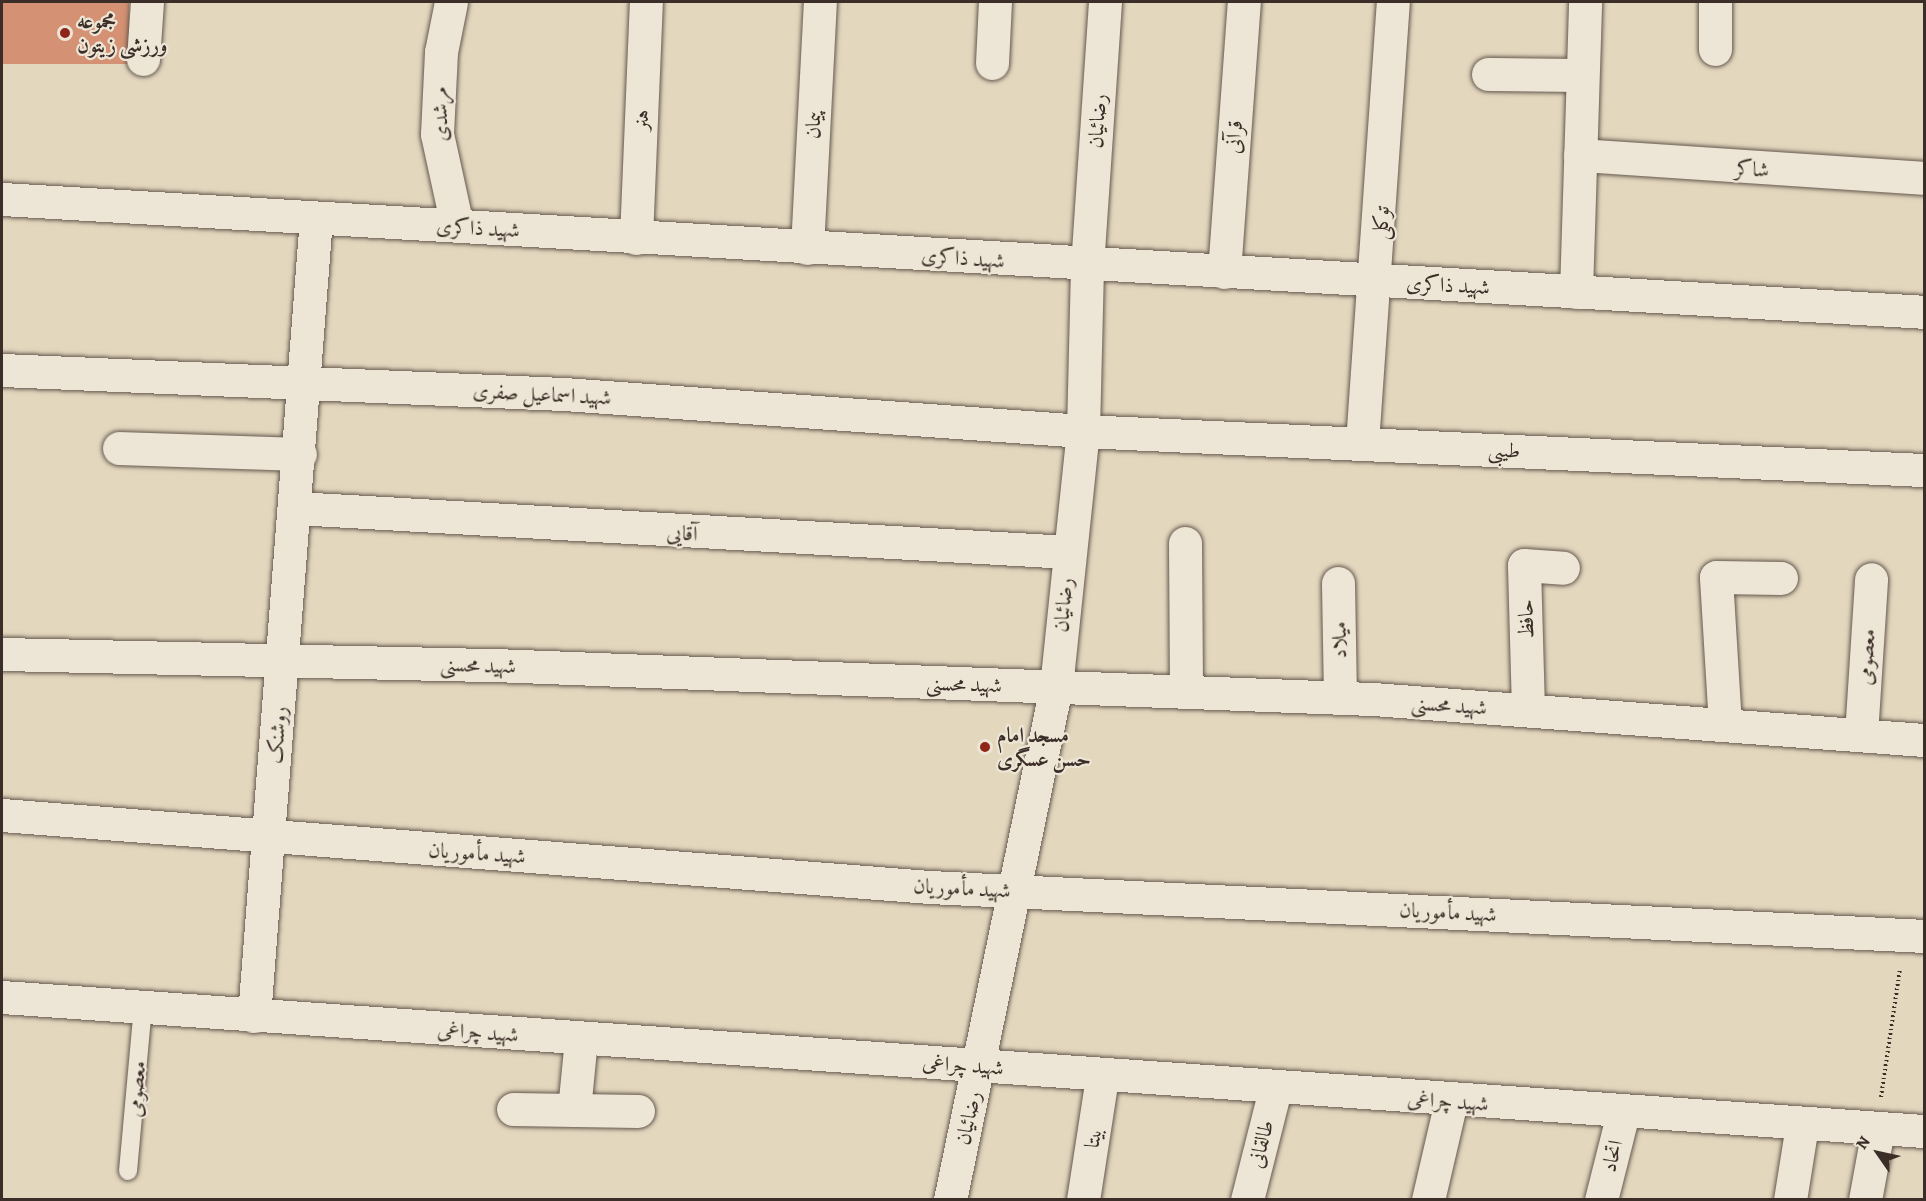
<!DOCTYPE html>
<html>
<head>
<meta charset="utf-8">
<style>
  body { margin:0 }
  #map { position:relative; width:1926px; height:1201px; overflow:hidden; background:#e3d7be; font-family:Alegreya,Amiri,serif }
  div>[style] { position:absolute }
  .building>* { inset:0; background:#d49173; transform-origin:0 0 }
  .path>* { height:4px; margin-top:-2px; transform-origin:0; background:repeating-linear-gradient(90deg,#3b2e28 0 1.5px,transparent 0 4.5px) }
  .roads { filter:drop-shadow(0 0 2px #65584e) drop-shadow(0 0 2px #65584e) }
  .lane>* { height:18px; margin:-9px; padding:0 9px; transform-origin:9px; border-radius:9px; background:#ede5d5 }
  .street>* { height:33px; margin:-16.5px; padding:0 16.5px; transform-origin:16.5px; border-radius:16.5px; background:#ede5d5 }
  .secondary>* { height:33px; margin:-16.5px; padding:0 16.5px; transform-origin:16.5px; border-radius:16.5px; background:#ede5d5 }
  .dots>* { width:16px; height:16px; translate:-50% -50%; box-sizing:border-box; border:3px solid #ede5d5; border-radius:50% }
  span { translate:-50% -50%; white-space:nowrap; text-align:center; line-height:1.15; -webkit-text-stroke:4.5px #ede5d5; paint-order:stroke }
  .poi-label { font-size:21px; color:#3b2e28; font-weight:700 }
  .left { translate:0 -50%; text-align:left }
  .street-label { font-size:21px; color:#3b2e28 }
  .frame { position:absolute; inset:0; border:3px solid #3b2e28; pointer-events:none }
  .north { position:absolute; left:1848px; top:1123px; width:60px; height:60px; -webkit-text-stroke:4px #ede5d5; paint-order:stroke; rotate:304deg; font-size:16px; font-weight:700; line-height:24px; text-align:center; color:#3b2e28 }
  .north::after { content:''; display:block; margin:auto; width:21px; height:27px; background:#3b2e28; clip-path:polygon(50% 0,100% 100%,50% 72%,0 100%) }
</style>
</head>
<body>
<div id="map">
  <div class="building">
    <i style="left:2px;top:2px;width:127px;height:62px"></i>
  </div>
  <div class="path">
    <i style="left:1881px;top:1097px;width:130px;rotate:-81.6deg"></i>
  </div>
  <div class="roads">
    <div class="lane">
      <i style="left:128px;top:1171px;width:165px;rotate:-84.8deg"></i>
    </div>
    <div class="street">
      <i style="left:451px;top:2px;width:51px;rotate:101.3deg"></i>
      <i style="left:441px;top:52px;width:82px;rotate:92.8deg"></i>
      <i style="left:437px;top:134px;width:94px;rotate:77.7deg"></i>
      <i style="left:1715px;top:49px;width:47px;rotate:-90deg"></i>
      <i style="left:143px;top:59px;width:57px;rotate:-86deg"></i>
      <i style="left:992px;top:63px;width:61px;rotate:-87.2deg"></i>
      <i style="left:1488px;top:74px;width:94px;rotate:0.6deg"></i>
      <i style="left:1580px;top:155px;width:345px;rotate:3.8deg"></i>
      <i style="left:636px;top:238px;width:236px;rotate:-87.6deg"></i>
      <i style="left:807px;top:248px;width:246px;rotate:-87deg"></i>
      <i style="left:1224px;top:272px;width:271px;rotate:-85.8deg"></i>
      <i style="left:1576px;top:292px;width:290px;rotate:-88.2deg"></i>
      <i style="left:2px;top:370px;width:563px;rotate:2.45deg"></i>
      <i style="left:564px;top:394px;width:520px;rotate:4.08deg"></i>
      <i style="left:1083px;top:431px;width:842px;rotate:2.66deg"></i>
      <i style="left:1362px;top:443px;width:442px;rotate:-86deg"></i>
      <i style="left:119px;top:448px;width:181px;rotate:1.9deg"></i>
      <i style="left:296px;top:508px;width:773px;rotate:3.26deg"></i>
      <i style="left:1185px;top:543px;width:149px;rotate:89.6deg"></i>
      <i style="left:1338px;top:583px;width:115px;rotate:89deg"></i>
      <i style="left:2px;top:654px;width:492px;rotate:1.3deg"></i>
      <i style="left:494px;top:665px;width:880px;rotate:2.22deg"></i>
      <i style="left:1373px;top:699px;width:553px;rotate:4.26deg"></i>
      <i style="left:1528px;top:710px;width:145px;rotate:-91.6deg"></i>
      <i style="left:1524px;top:565px;width:39px;rotate:4deg"></i>
      <i style="left:1725px;top:725px;width:148px;rotate:-93.5deg"></i>
      <i style="left:1716px;top:577px;width:65px;rotate:0.9deg"></i>
      <i style="left:1861px;top:735px;width:156px;rotate:-86.3deg"></i>
      <i style="left:2px;top:815px;width:931px;rotate:4.44deg"></i>
      <i style="left:930px;top:887px;width:995px;rotate:2.82deg"></i>
      <i style="left:254px;top:1016px;width:800px;rotate:-85.56deg"></i>
      <i style="left:513px;top:1109px;width:125px;rotate:0.9deg"></i>
      <i style="left:574px;top:1110px;width:71px;rotate:-84.4deg"></i>
      <i style="left:1083px;top:1200px;width:124px;rotate:-81.2deg"></i>
      <i style="left:1247px;top:1200px;width:114px;rotate:-75.8deg"></i>
      <i style="left:1428px;top:1200px;width:102px;rotate:-76.9deg"></i>
      <i style="left:1601px;top:1200px;width:90px;rotate:-75.8deg"></i>
      <i style="left:1790px;top:1200px;width:76px;rotate:-80.9deg"></i>
      <i style="left:1865px;top:1200px;width:72px;rotate:-79.6deg"></i>
    </div>
    <div class="secondary">
      <i style="left:2px;top:199px;width:1925px;rotate:3.36deg"></i>
      <i style="left:2px;top:997px;width:1927px;rotate:3.99deg"></i>
      <i style="left:950px;top:1200px;width:524px;rotate:-78.33deg"></i>
      <i style="left:1056px;top:687px;width:257px;rotate:-84deg"></i>
      <i style="left:1083px;top:431px;width:165px;rotate:-88.6deg"></i>
      <i style="left:1087px;top:266px;width:265px;rotate:-86.1deg"></i>
    </div>
  </div>
  <div class="dots">
    <i style="left:65px;top:33px;background:#8f2418"></i>
    <i style="left:985px;top:747px;background:#8f2418"></i>
  </div>
  <div class="poi-label">
    <span class="left" style="left:77px;top:33px">مجموعه<br>ورزشی زیتون</span>
    <span class="left" style="left:997px;top:747px">مسجد امام<br>حسن عسگری</span>
  </div>
  <div class="street-label">
    <span style="left:440px;top:114px;rotate:-91deg">مرشدی</span>
    <span style="left:641px;top:120px;rotate:-88deg">هنر</span>
    <span style="left:1097px;top:121px;rotate:-86deg">رضائیان</span>
    <span style="left:813px;top:125px;rotate:-87deg">پیمان</span>
    <span style="left:1234px;top:137px;rotate:-86deg">قرآنی</span>
    <span style="left:1752px;top:169px;rotate:3deg">شاکر</span>
    <span style="left:1381px;top:223px;rotate:-87deg">توکلی</span>
    <span style="left:478px;top:228px;rotate:3deg">شهید ذاکری</span>
    <span style="left:963px;top:258px;rotate:4deg">شهید ذاکری</span>
    <span style="left:1448px;top:285px;rotate:3deg">شهید ذاکری</span>
    <span style="left:542px;top:394px;rotate:3deg">شهید اسماعیل صفری</span>
    <span style="left:1504px;top:450px;rotate:3deg">طیبی</span>
    <span style="left:682px;top:533px;rotate:3deg">آقایی</span>
    <span style="left:1063px;top:605px;rotate:-85deg">رضائیان</span>
    <span style="left:1526px;top:619px;rotate:-92deg">حافظ</span>
    <span style="left:1339px;top:640px;rotate:-91deg">میلاد</span>
    <span style="left:1866px;top:657px;rotate:-86deg">معصومی</span>
    <span style="left:478px;top:665px;rotate:2deg">شهید محسنی</span>
    <span style="left:964px;top:684px;rotate:2deg">شهید محسنی</span>
    <span style="left:1449px;top:705px;rotate:4deg">شهید محسنی</span>
    <span style="left:277px;top:735px;rotate:-85deg">روشنک</span>
    <span style="left:477px;top:853px;rotate:4deg">شهید مأموریان</span>
    <span style="left:962px;top:888px;rotate:3deg">شهید مأموریان</span>
    <span style="left:1448px;top:912px;rotate:3deg">شهید مأموریان</span>
    <span style="left:478px;top:1032px;rotate:4deg">شهید چراغی</span>
    <span style="left:963px;top:1065px;rotate:4deg">شهید چراغی</span>
    <span style="left:136px;top:1089px;rotate:-85deg">معصومی</span>
    <span style="left:1448px;top:1101px;rotate:4deg">شهید چراغی</span>
    <span style="left:968px;top:1118px;rotate:-78deg">رضائیان</span>
    <span style="left:1093px;top:1138px;rotate:-81deg">بیتا</span>
    <span style="left:1261px;top:1144px;rotate:-76deg">طالقانی</span>
    <span style="left:1612px;top:1156px;rotate:-76deg">اتحاد</span>
  </div>
  <div class="frame"></div>
  <div class="north">N</div>
</div>
</body>
</html>
